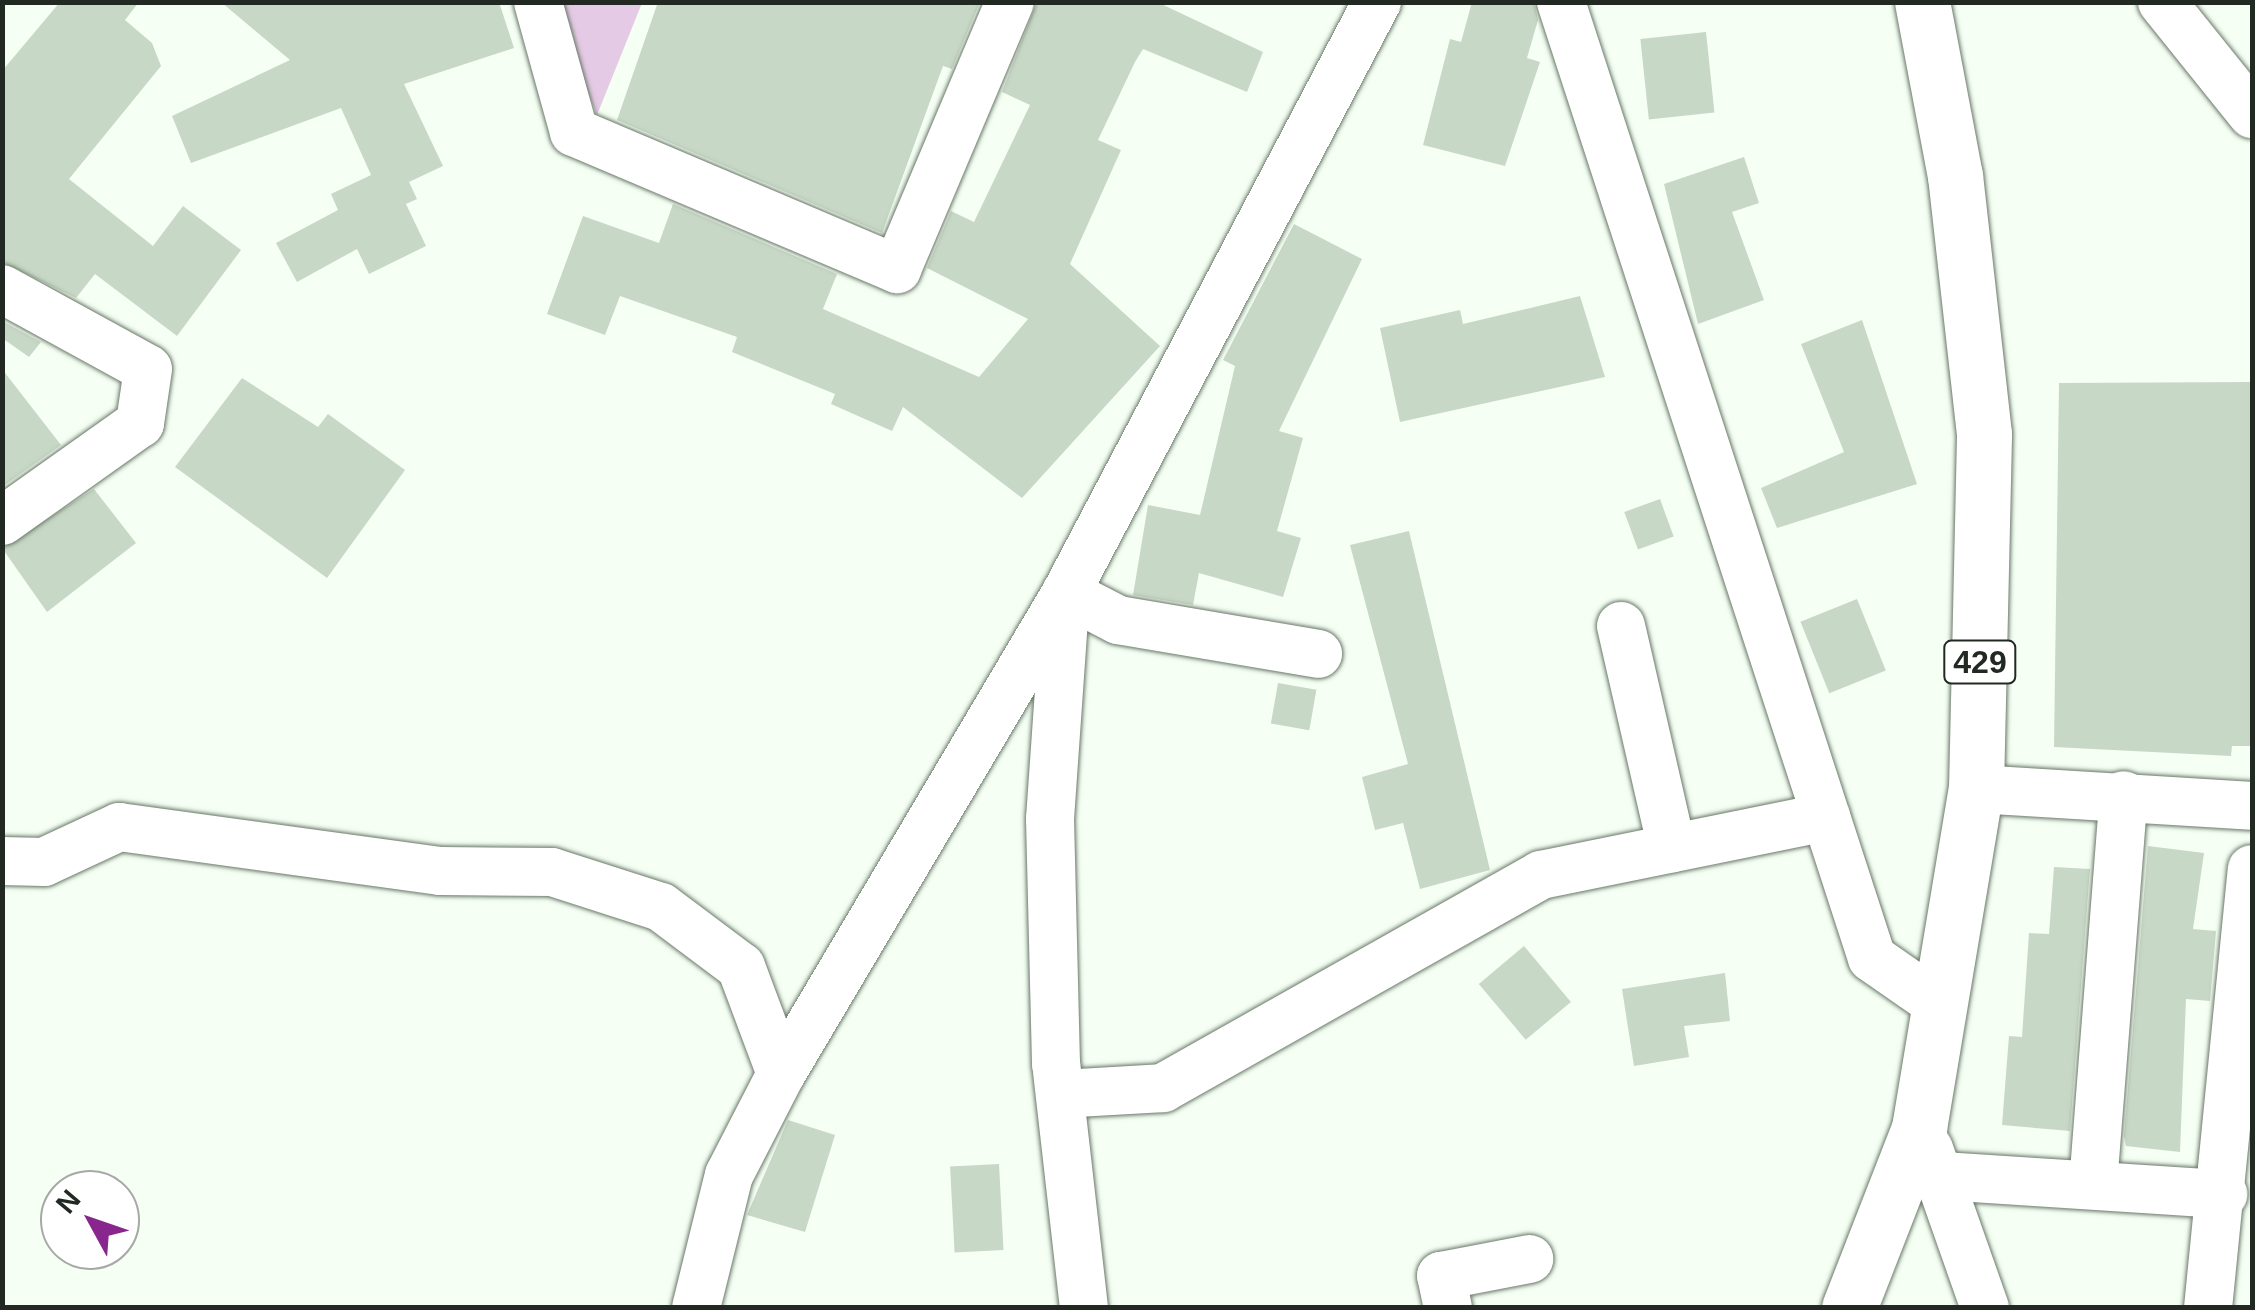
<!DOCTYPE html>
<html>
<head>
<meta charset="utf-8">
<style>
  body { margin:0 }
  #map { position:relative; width:2255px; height:1310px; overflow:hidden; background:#f5fff4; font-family:Helvetica,sans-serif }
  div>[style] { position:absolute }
  .green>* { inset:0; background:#e5cae5 }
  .building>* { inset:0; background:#c8d8c6; transform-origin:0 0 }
  .roads { filter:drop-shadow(0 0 2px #697868) drop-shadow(0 0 2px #697868) }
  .minor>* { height:48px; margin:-24px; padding:0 24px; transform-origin:24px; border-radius:24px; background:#fff }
  .trunk>* { height:55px; margin:-27.5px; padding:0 27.5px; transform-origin:27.5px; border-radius:27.5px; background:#fff }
  span { translate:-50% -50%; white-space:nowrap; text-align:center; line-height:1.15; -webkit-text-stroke:10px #fff; paint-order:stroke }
  .shield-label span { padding:2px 8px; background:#fff; border:2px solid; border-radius:8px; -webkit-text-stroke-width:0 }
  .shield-label { font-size:32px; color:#222922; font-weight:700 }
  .frame { position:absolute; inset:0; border:5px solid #222922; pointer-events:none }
  .north { position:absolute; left:40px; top:1170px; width:100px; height:100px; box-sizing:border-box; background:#fff; border:2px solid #a7a9a7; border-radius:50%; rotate:310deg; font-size:28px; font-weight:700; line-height:40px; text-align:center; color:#222922 }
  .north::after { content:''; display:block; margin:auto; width:35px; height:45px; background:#88268e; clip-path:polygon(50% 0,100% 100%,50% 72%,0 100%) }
</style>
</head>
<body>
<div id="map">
  <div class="green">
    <i style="clip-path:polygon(554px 3px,642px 3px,597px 115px,557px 16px)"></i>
  </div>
  <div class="building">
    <i style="clip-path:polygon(60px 2px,139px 2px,125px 20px,152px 43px,161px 66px,69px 179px,153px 246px,183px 206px,241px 250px,177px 336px,95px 274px,76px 298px,2px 262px,2px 71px)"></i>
    <i style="clip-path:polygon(221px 2px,499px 2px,514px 48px,404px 84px,443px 166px,409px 182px,417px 199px,406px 204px,426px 246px,369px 274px,357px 249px,297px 282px,276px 243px,338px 210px,331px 194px,371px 175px,341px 108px,191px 163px,172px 116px,290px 60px)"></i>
    <i style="clip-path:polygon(658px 2px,980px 2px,952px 69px,943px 66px,882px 233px,617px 120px)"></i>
    <i style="clip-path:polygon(1037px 2px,1157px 2px,1263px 52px,1247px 92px,1143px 49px,1135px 62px,1098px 140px,1121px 150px,1070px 264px,1160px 346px,1022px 498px,903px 407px,892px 431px,831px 404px,835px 394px,732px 352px,737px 337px,620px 296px,605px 335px,547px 314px,583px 216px,659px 243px,673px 204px,837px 274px,823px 309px,979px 377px,1028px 319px,927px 268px,951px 211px,974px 222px,1030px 105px,1002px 92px)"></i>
    <i style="clip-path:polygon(1472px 2px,1534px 2px,1538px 20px,1527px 58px,1540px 62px,1505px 166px,1423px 145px,1450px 39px,1461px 42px)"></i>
    <i style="left:1706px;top:32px;width:81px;height:66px;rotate:84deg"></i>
    <i style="clip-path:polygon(1744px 157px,1759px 203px,1732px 212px,1764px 300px,1698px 324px,1664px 184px)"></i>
    <i style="clip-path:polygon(1294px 224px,1362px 259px,1279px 431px,1303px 438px,1277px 531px,1301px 538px,1283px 597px,1199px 573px,1193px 605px,1133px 595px,1148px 505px,1200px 515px,1235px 366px,1223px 360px)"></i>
    <i style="clip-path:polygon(1580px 296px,1605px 377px,1400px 422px,1380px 328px,1460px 310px,1463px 324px)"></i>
    <i style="clip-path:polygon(1862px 320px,1917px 484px,1777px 528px,1761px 488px,1844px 452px,1801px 344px)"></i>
    <i style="clip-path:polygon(2px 321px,41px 342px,29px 357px,2px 338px)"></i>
    <i style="clip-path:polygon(2px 369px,61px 445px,2px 487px)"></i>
    <i style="clip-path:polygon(242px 378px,318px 427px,328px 414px,405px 470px,327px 578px,175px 467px)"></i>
    <i style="clip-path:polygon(2252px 382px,2252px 746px,2232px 746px,2231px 756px,2054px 747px,2059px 383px)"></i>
    <i style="clip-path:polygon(94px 489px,136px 543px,47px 612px,2px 548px)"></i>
    <i style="left:1660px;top:499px;width:40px;height:38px;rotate:70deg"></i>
    <i style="clip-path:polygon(1409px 531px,1490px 870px,1420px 889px,1403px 823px,1375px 830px,1362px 777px,1408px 764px,1350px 545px)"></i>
    <i style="left:1857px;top:599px;width:77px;height:61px;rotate:68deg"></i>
    <i style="left:1278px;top:683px;width:39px;height:41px;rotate:10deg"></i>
    <i style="clip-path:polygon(2148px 846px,2204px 853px,2193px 929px,2216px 931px,2210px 1001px,2186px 999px,2180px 1152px,2126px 1146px,2124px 1136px)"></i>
    <i style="clip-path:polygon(2054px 867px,2090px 869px,2070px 1131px,2002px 1125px,2009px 1036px,2022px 1037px,2029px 933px,2049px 934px)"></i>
    <i style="left:1524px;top:946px;width:73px;height:59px;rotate:50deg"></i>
    <i style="clip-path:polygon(1725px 973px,1730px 1021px,1684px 1026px,1689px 1057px,1634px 1066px,1622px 989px)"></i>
    <i style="clip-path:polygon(788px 1120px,835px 1135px,805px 1232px,747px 1215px)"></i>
    <i style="left:999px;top:1164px;width:86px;height:49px;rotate:87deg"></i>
  </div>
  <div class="roads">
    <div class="minor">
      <i style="left:538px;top:2px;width:135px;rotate:74.5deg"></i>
      <i style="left:574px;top:132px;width:351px;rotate:23deg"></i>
      <i style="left:897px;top:269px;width:290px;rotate:-67.1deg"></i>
      <i style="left:1561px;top:2px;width:1005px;rotate:71.98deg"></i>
      <i style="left:1872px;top:958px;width:84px;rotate:34.8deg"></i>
      <i style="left:2162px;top:2px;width:144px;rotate:51.2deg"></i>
      <i style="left:2px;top:289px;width:166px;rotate:28.7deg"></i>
      <i style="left:148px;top:369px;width:55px;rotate:98.4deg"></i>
      <i style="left:140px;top:423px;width:169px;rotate:144.6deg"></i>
      <i style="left:1621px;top:626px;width:228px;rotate:77.1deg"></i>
      <i style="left:1976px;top:789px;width:277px;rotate:3.5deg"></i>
      <i style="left:2px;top:861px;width:42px;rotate:1.4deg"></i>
      <i style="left:44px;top:862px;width:83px;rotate:-25deg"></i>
      <i style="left:119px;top:827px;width:324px;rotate:7.8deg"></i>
      <i style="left:440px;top:871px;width:112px;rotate:0.5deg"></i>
      <i style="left:552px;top:872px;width:114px;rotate:17.8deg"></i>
      <i style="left:661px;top:907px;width:100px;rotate:36.9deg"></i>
      <i style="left:741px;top:967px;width:114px;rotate:69.5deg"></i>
      <i style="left:1060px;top:1094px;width:103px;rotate:-3.3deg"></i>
      <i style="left:1163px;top:1088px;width:434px;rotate:-29.4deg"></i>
      <i style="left:1541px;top:875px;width:291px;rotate:-11.5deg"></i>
      <i style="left:1929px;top:1149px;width:169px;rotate:70.6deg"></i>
      <i style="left:1943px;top:1176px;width:281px;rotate:3.7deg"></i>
      <i style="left:2093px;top:1185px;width:391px;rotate:-85.5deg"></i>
      <i style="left:696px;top:1308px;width:137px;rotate:-76.1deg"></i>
      <i style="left:729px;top:1175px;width:114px;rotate:-62.8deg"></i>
      <i style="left:781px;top:1074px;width:559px;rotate:-59.35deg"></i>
      <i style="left:1066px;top:593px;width:668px;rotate:-62.25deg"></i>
      <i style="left:1084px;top:1308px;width:246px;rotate:-96.5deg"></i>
      <i style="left:1056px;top:1064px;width:245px;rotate:-91.4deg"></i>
      <i style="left:1050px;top:819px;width:227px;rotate:-86deg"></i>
      <i style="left:1066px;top:593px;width:59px;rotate:27.4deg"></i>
      <i style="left:1118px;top:620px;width:203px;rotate:9.6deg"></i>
      <i style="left:1448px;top:1308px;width:33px;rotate:-102deg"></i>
      <i style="left:1441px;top:1276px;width:90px;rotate:-10.9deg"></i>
      <i style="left:2208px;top:1308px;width:441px;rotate:-84.3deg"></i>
    </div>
    <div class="trunk">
      <i style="left:1849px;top:1308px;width:193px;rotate:-68.7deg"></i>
      <i style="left:1919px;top:1128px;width:344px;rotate:-80.5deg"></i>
      <i style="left:1976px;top:789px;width:355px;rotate:-88.7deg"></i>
      <i style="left:1984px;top:434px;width:260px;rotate:-96.4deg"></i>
      <i style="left:1955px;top:176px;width:177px;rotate:-100.7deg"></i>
    </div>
  </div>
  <div class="shield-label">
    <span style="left:1980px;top:662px">429</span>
  </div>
  <div class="frame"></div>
  <div class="north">N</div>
</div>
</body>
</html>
